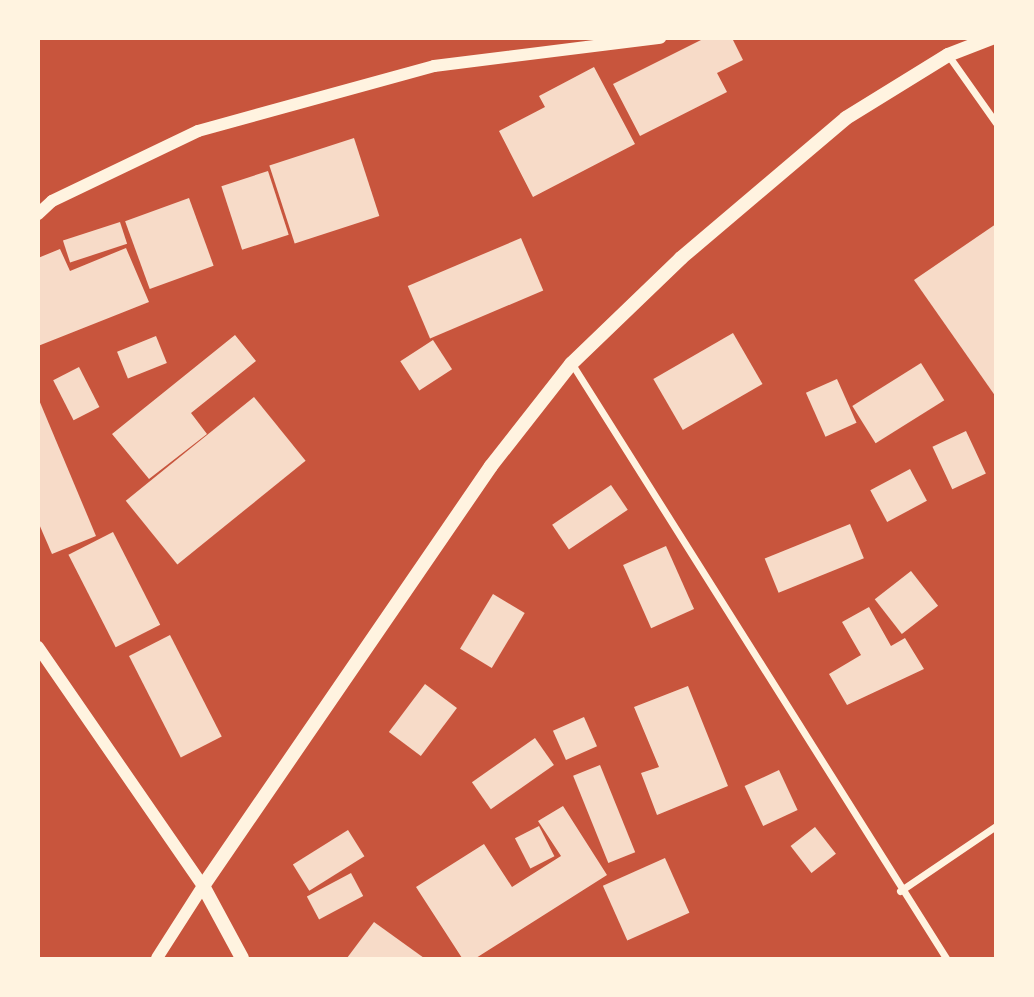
<!DOCTYPE html>
<html>
<head>
<meta charset="utf-8">
<style>
  body { margin:0 }
  #map { position:relative; width:1034px; height:997px; overflow:hidden; background:#c8553d; font-family:Helvetica,sans-serif }
  div>[style] { position:absolute }
  .building>* { inset:0; background:#f7dbc8; transform-origin:0 0 }
  .minor>* { height:7px; margin:-3.5px; padding:0 3.5px; transform-origin:3.5px; border-radius:3.5px; background:#fff3e0 }
  .tertiary>* { height:12px; margin:-6px; padding:0 6px; transform-origin:6px; border-radius:6px; background:#fff3e0 }
  .secondary>* { height:14px; margin:-7px; padding:0 7px; transform-origin:7px; border-radius:7px; background:#fff3e0 }
  span { translate:-50% -50%; white-space:nowrap; text-align:center; line-height:1.15; -webkit-text-stroke:5px #fff3e0; paint-order:stroke }
  .frame { position:absolute; inset:0; border:40px solid #fff3e0; pointer-events:none }
</style>
</head>
<body>
<div id="map">
  <div class="building">
    <i style="clip-path:polygon(705px 38px,732px 38px,743px 60px,717px 73px,727px 92px,640px 136px,613px 84px)"></i>
    <i style="clip-path:polygon(594px 67px,635px 144px,533px 197px,499px 131px,545px 107px,539px 96px)"></i>
    <i style="left:354px;top:138px;width:82px;height:89px;rotate:72deg"></i>
    <i style="left:268px;top:171px;width:67px;height:49px;rotate:72deg"></i>
    <i style="left:189px;top:198px;width:72px;height:68px;rotate:70deg"></i>
    <i style="left:120px;top:222px;width:23px;height:60px;rotate:72deg"></i>
    <i style="clip-path:polygon(996px 224px,996px 397px,914px 280px)"></i>
    <i style="left:521px;top:238px;width:57px;height:123px;rotate:67deg"></i>
    <i style="clip-path:polygon(126px 248px,149px 302px,38px 346px,38px 258px,60px 249px,70px 271px)"></i>
    <i style="left:733px;top:333px;width:59px;height:92px;rotate:60deg"></i>
    <i style="clip-path:polygon(235px 335px,256px 361px,191px 413px,207px 434px,149px 479px,112px 434px)"></i>
    <i style="left:156px;top:336px;width:29px;height:42px;rotate:68deg"></i>
    <i style="left:433px;top:340px;width:35px;height:39px;rotate:57deg"></i>
    <i style="left:921px;top:363px;width:44px;height:81px;rotate:58deg"></i>
    <i style="left:79px;top:367px;width:45px;height:29px;rotate:63deg"></i>
    <i style="left:837px;top:379px;width:48px;height:34px;rotate:66deg"></i>
    <i style="left:254px;top:397px;width:82px;height:165px;rotate:51deg"></i>
    <i style="clip-path:polygon(39px 400px,96px 536px,52px 554px,39px 524px)"></i>
    <i style="left:966px;top:431px;width:47px;height:37px;rotate:65deg"></i>
    <i style="left:910px;top:469px;width:36px;height:45px;rotate:62deg"></i>
    <i style="left:611px;top:485px;width:30px;height:71px;rotate:56deg"></i>
    <i style="left:850px;top:524px;width:37px;height:92px;rotate:68deg"></i>
    <i style="left:113px;top:532px;width:104px;height:50px;rotate:63deg"></i>
    <i style="left:666px;top:546px;width:69px;height:47px;rotate:66deg"></i>
    <i style="left:911px;top:571px;width:44px;height:46px;rotate:52deg"></i>
    <i style="left:493px;top:594px;width:37px;height:64px;rotate:31deg"></i>
    <i style="clip-path:polygon(869px 607px,891px 646px,905px 638px,924px 669px,847px 705px,829px 674px,861px 655px,842px 622px)"></i>
    <i style="left:170px;top:635px;width:114px;height:46px;rotate:63deg"></i>
    <i style="left:425px;top:684px;width:40px;height:60px;rotate:37deg"></i>
    <i style="clip-path:polygon(688px 686px,728px 786px,657px 815px,641px 773px,659px 767px,634px 707px)"></i>
    <i style="left:584px;top:717px;width:32px;height:34px;rotate:66deg"></i>
    <i style="left:535px;top:738px;width:33px;height:77px;rotate:55deg"></i>
    <i style="left:600px;top:765px;width:94px;height:29px;rotate:68deg"></i>
    <i style="left:779px;top:770px;width:44px;height:38px;rotate:65deg"></i>
    <i style="clip-path:polygon(563px 806px,607px 875px,476px 958px,462px 958px,416px 887px,484px 844px,512px 887px,561px 856px,538px 821px)"></i>
    <i style="left:539px;top:826px;width:34px;height:27px;rotate:63deg"></i>
    <i style="left:815px;top:827px;width:34px;height:31px;rotate:52deg"></i>
    <i style="left:348px;top:830px;width:31px;height:65px;rotate:58deg"></i>
    <i style="left:665px;top:858px;width:60px;height:68px;rotate:66deg"></i>
    <i style="left:351px;top:873px;width:26px;height:50px;rotate:62deg"></i>
    <i style="clip-path:polygon(374px 922px,424px 958px,347px 958px)"></i>
  </div>
  <div class="minor">
    <i style="left:948px;top:55px;width:83px;rotate:54.8deg"></i>
    <i style="left:572px;top:364px;width:702px;rotate:57.8deg"></i>
    <i style="left:900px;top:891px;width:116px;rotate:-34.1deg"></i>
  </div>
  <div class="tertiary">
    <i style="left:38px;top:214px;width:19px;rotate:-43deg"></i>
    <i style="left:52px;top:201px;width:162px;rotate:-25.6deg"></i>
    <i style="left:198px;top:131px;width:245px;rotate:-15.4deg"></i>
    <i style="left:434px;top:66px;width:228px;rotate:-7.1deg"></i>
    <i style="left:38px;top:647px;width:290px;rotate:55.4deg"></i>
    <i style="left:203px;top:886px;width:85px;rotate:122.6deg"></i>
  </div>
  <div class="secondary">
    <i style="left:242px;top:958px;width:82px;rotate:-118.4deg"></i>
    <i style="left:203px;top:886px;width:509px;rotate:-55.56deg"></i>
    <i style="left:491px;top:466px;width:130px;rotate:-51.9deg"></i>
    <i style="left:571px;top:364px;width:153px;rotate:-43.9deg"></i>
    <i style="left:681px;top:258px;width:216px;rotate:-40.3deg"></i>
    <i style="left:846px;top:118px;width:120px;rotate:-31.7deg"></i>
    <i style="left:948px;top:55px;width:47px;rotate:-21.1deg"></i>
  </div>
  <div class="frame"></div>
</div>
</body>
</html>
